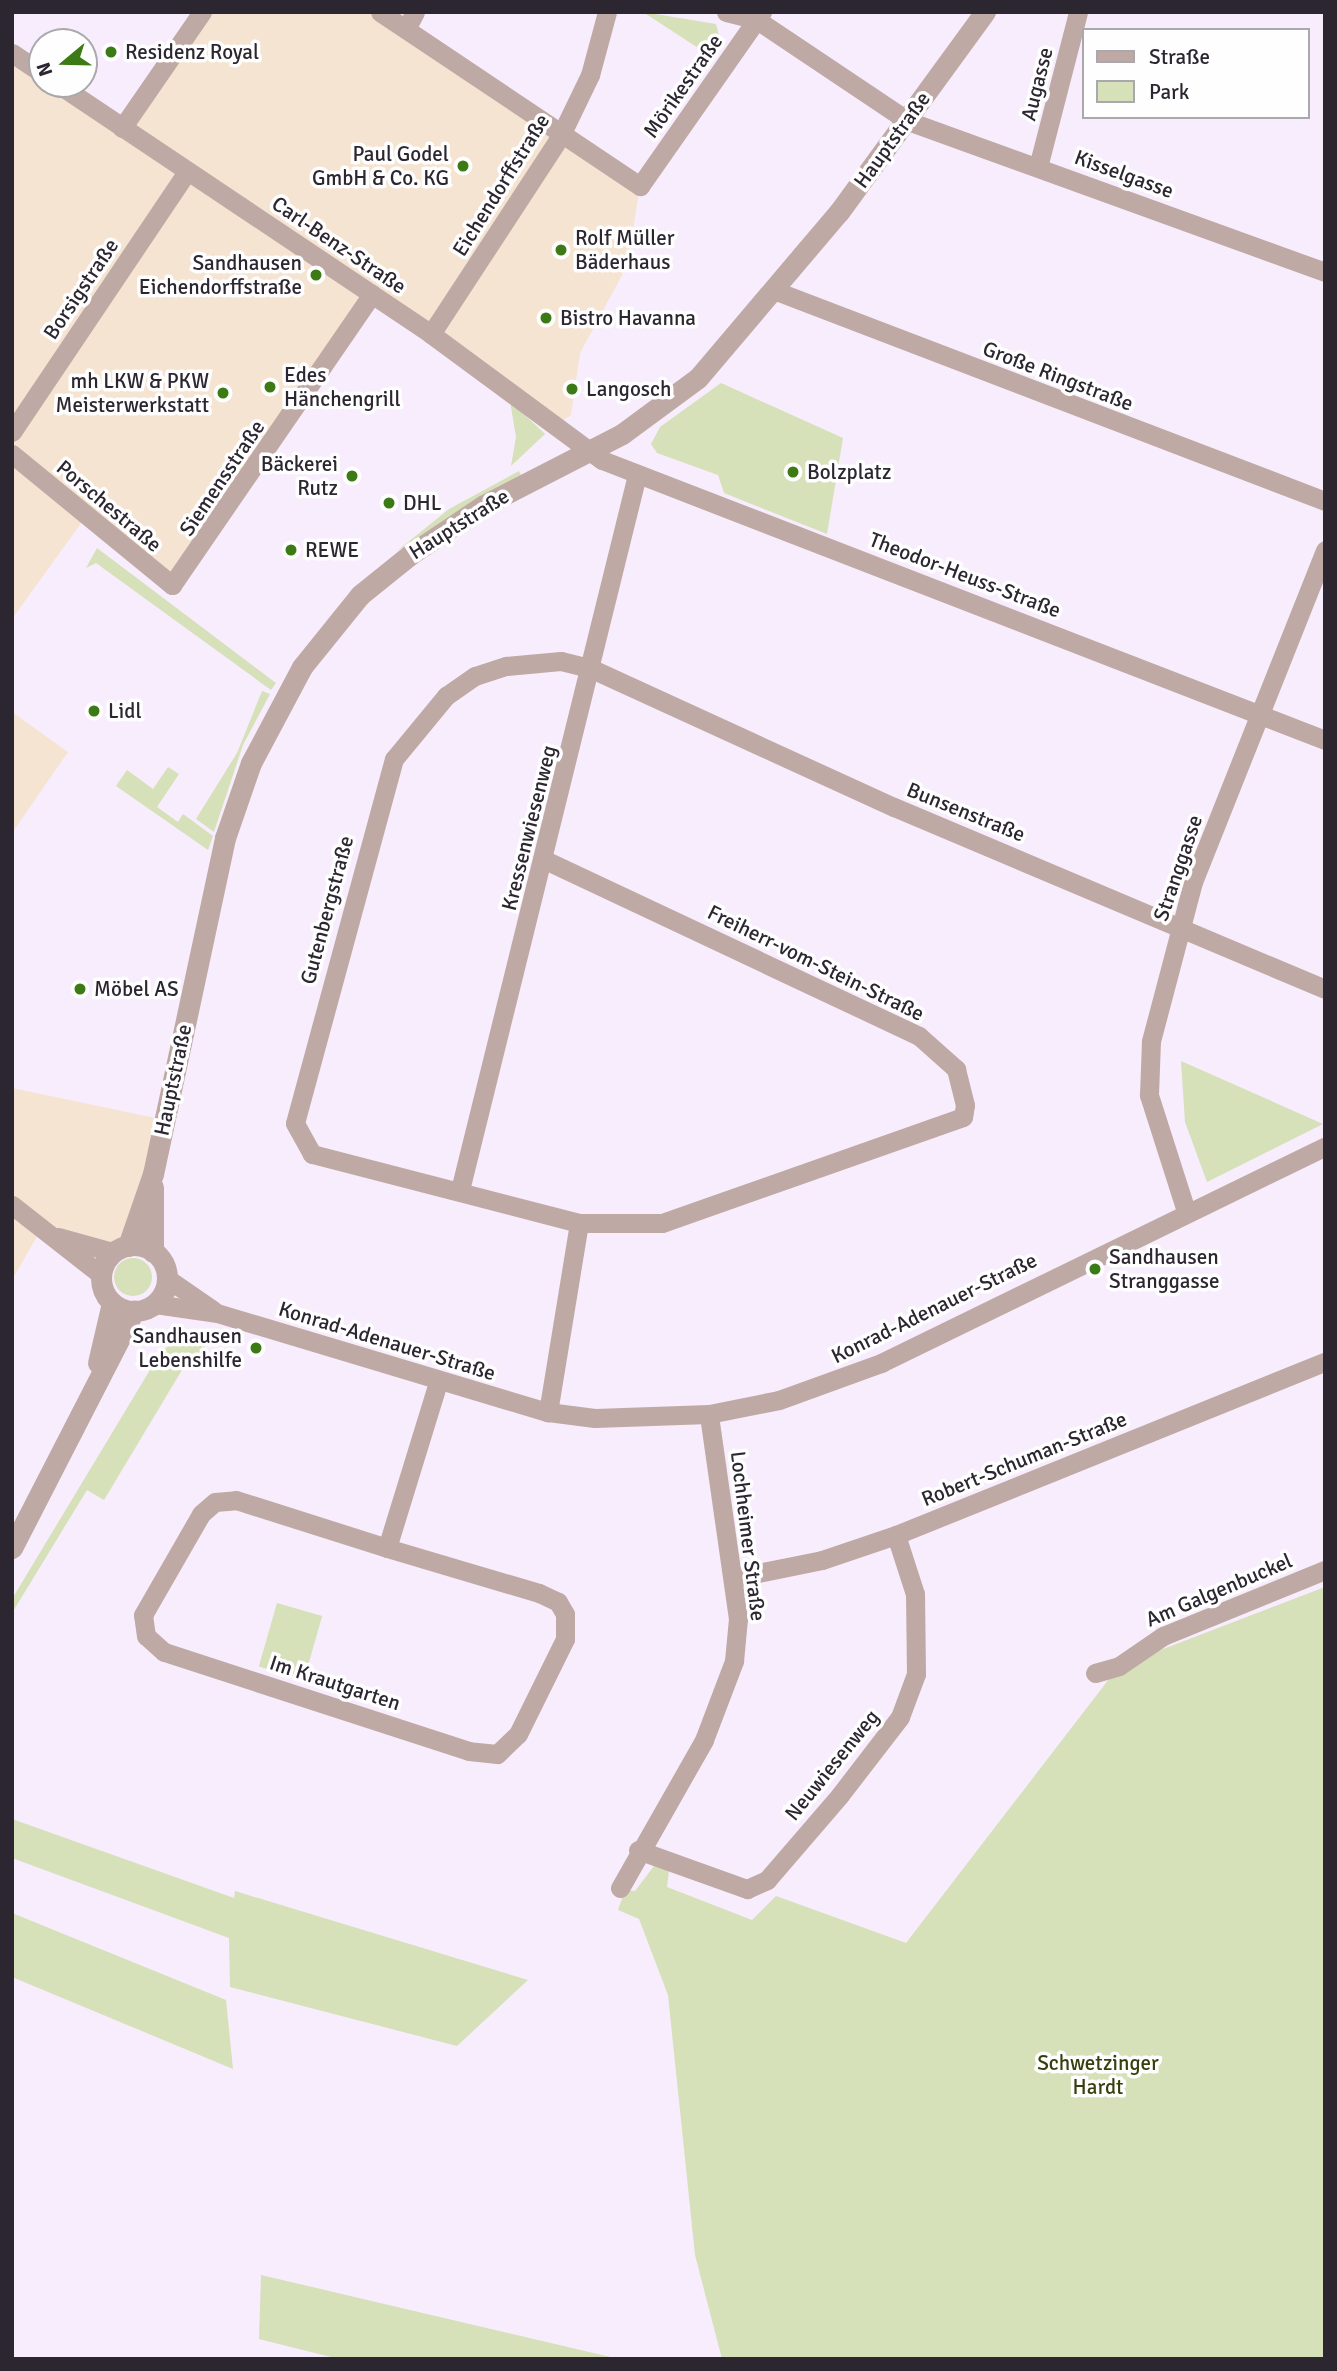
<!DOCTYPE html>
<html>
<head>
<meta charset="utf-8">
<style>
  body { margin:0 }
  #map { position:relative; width:1337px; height:2371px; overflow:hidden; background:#f7edfd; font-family:Signika,sans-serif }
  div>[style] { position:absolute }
  .industrial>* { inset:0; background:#f5e4d2 }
  .green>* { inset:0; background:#d6e0b9; transform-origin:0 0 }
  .round { border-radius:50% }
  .minor>* { height:19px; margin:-9.5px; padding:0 9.5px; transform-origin:9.5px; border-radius:9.5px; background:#bfa9a5 }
  .tertiary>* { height:21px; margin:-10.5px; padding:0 10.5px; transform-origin:10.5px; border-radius:10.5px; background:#bfa9a5 }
  .tertiary>.ring { margin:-10.5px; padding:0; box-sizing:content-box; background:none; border:21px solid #bfa9a5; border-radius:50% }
  .dots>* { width:19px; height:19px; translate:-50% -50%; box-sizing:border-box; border:4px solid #fefefe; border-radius:50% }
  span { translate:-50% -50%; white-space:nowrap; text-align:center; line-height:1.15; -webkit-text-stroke:7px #fefefe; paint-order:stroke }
  .poi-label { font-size:21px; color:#2c2630 }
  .left { translate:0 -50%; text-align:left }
  .right { translate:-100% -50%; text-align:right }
  .street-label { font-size:21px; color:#2c2630 }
  .park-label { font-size:21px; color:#37400d }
  .frame { position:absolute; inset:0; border:14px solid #2c2630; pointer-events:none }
  .legend { position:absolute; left:1082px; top:28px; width:228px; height:91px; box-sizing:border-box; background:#fefefe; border:2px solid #aaa8ac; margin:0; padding:9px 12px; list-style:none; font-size:21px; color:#2c2630 }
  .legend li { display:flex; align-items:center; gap:14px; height:35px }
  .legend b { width:35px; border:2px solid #aaa8ac }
  .north { position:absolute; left:28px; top:28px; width:70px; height:70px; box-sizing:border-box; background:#fefefe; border:2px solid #aaa8ac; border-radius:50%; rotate:251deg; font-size:19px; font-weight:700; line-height:28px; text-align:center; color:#2c2630 }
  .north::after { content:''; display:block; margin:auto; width:24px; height:32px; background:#3c7a16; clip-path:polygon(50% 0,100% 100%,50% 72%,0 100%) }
</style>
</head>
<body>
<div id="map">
  <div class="industrial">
    <i style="clip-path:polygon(202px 12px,380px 12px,640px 186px,627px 266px,580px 353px,571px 415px,552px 428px,373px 301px,179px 581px,92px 508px,12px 619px,12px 53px,42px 73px,42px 84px,58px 84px,122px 127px)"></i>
    <i style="clip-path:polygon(12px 712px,68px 752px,12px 833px)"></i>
    <i style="clip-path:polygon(12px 1088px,165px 1120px,136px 1218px,113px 1252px,43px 1226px,12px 1280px)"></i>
  </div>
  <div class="green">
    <i style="clip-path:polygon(643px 12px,716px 24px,721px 43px,712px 57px)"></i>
    <i style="clip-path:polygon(721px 383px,843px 438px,827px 534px,724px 493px,718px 475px,657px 453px,651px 444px,660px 427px)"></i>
    <i style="clip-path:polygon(510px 401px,545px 434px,511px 466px,516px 437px)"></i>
    <i style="clip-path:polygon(519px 471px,521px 475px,397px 551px,449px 509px)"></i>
    <i style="clip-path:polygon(97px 548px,276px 683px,271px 690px,96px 563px,86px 568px)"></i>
    <i style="clip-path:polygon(262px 691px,270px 694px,243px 745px,214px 832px,196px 819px,237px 753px)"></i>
    <i style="clip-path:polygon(168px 767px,179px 774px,157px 807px,178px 822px,183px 814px,213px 836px,208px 850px,116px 786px,127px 770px,153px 789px)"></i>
    <i style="clip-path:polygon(1181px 1061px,1323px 1124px,1207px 1182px,1185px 1122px)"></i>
    <i class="round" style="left:114px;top:1258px;width:38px;height:38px"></i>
    <i style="clip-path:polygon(207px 1340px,201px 1359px,185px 1365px,104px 1500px,87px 1490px,12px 1613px,12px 1599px,162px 1350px,179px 1341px)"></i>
    <i style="clip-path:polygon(1325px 1587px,1325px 2359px,722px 2359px,695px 2255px,668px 1995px,639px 1919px,618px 1910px,625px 1890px,635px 1891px,654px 1866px,669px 1871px,667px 1887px,752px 1920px,776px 1896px,906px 1943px,1119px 1666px)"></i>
    <i style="left:277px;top:1603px;width:47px;height:66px;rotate:16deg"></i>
    <i style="clip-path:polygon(12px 1819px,234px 1898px,235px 1891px,528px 1980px,457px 2046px,230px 1987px,229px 1938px,12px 1858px)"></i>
    <i style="clip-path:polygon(12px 1913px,226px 2000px,233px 2069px,12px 1977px)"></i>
    <i style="clip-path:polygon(261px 2275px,619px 2359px,339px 2359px,259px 2339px)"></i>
  </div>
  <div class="minor">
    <i style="left:380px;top:12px;width:313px;rotate:33.8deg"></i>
    <i style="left:640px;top:186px;width:213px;rotate:-55deg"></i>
    <i style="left:726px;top:12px;width:32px;rotate:14deg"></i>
    <i style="left:757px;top:20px;width:182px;rotate:33.8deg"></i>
    <i style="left:908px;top:121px;width:443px;rotate:19.9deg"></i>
    <i style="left:406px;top:29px;width:19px;rotate:-62deg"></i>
    <i style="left:12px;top:53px;width:36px;rotate:34deg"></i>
    <i style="left:58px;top:84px;width:449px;rotate:33.8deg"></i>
    <i style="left:431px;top:334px;width:212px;rotate:36.4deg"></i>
    <i style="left:602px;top:460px;width:775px;rotate:21.17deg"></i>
    <i style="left:122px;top:128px;width:141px;rotate:-55.4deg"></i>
    <i style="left:1038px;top:167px;width:160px;rotate:-75.5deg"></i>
    <i style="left:776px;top:291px;width:588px;rotate:20.93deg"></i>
    <i style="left:431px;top:334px;width:238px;rotate:-56.8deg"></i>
    <i style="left:561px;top:135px;width:67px;rotate:-64.2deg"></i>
    <i style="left:590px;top:75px;width:65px;rotate:-74.9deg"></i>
    <i style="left:12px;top:432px;width:313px;rotate:-56.1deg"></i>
    <i style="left:12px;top:454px;width:207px;rotate:39.3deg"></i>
    <i style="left:172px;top:585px;width:353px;rotate:-55.5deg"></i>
    <i style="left:545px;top:860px;width:413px;rotate:25.2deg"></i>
    <i style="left:919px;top:1036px;width:50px;rotate:41.7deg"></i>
    <i style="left:956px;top:1069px;width:37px;rotate:76deg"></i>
    <i style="left:965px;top:1105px;width:12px;rotate:99deg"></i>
    <i style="left:963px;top:1117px;width:319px;rotate:160.6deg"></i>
    <i style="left:662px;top:1223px;width:83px;rotate:180deg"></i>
    <i style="left:579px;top:1223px;width:192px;rotate:99.3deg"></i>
    <i style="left:460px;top:1190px;width:737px;rotate:-76.1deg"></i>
    <i style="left:12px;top:1205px;width:112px;rotate:38.1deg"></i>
    <i style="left:1186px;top:1211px;width:122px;rotate:-107.7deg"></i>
    <i style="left:1149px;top:1095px;width:54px;rotate:-87.9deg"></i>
    <i style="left:1151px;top:1041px;width:164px;rotate:-75.2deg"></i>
    <i style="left:1193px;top:882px;width:357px;rotate:-68.3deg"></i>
    <i style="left:579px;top:1223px;width:276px;rotate:-165.5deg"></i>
    <i style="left:312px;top:1154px;width:35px;rotate:-119deg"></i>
    <i style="left:295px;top:1123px;width:377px;rotate:-74.8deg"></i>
    <i style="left:394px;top:759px;width:82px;rotate:-50.5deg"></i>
    <i style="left:446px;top:696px;width:35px;rotate:-35deg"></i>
    <i style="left:475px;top:676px;width:33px;rotate:-18deg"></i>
    <i style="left:506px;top:666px;width:55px;rotate:-5.2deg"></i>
    <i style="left:561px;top:661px;width:32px;rotate:14deg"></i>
    <i style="left:592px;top:669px;width:332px;rotate:24.6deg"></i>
    <i style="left:894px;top:807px;width:468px;rotate:22.9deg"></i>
    <i style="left:58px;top:1237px;width:57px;rotate:15.3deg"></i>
    <i style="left:168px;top:1279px;width:55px;rotate:34.6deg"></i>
    <i style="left:155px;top:1304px;width:63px;rotate:8.3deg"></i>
    <i style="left:217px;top:1313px;width:345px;rotate:16.7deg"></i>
    <i style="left:548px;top:1412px;width:47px;rotate:7.3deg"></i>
    <i style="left:595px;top:1418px;width:114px;rotate:-2deg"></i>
    <i style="left:709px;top:1414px;width:71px;rotate:-11.3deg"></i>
    <i style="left:779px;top:1400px;width:109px;rotate:-19.9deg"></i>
    <i style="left:881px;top:1363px;width:494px;rotate:-26deg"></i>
    <i style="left:387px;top:1548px;width:159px;rotate:16.5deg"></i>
    <i style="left:539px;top:1593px;width:21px;rotate:25deg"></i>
    <i style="left:558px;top:1602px;width:14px;rotate:60deg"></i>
    <i style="left:565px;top:1614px;width:25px;rotate:90deg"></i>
    <i style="left:565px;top:1639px;width:106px;rotate:116.3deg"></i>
    <i style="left:518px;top:1734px;width:29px;rotate:136deg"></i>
    <i style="left:497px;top:1754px;width:28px;rotate:-174deg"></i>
    <i style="left:469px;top:1751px;width:321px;rotate:-162deg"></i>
    <i style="left:164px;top:1652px;width:24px;rotate:-138deg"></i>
    <i style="left:146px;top:1636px;width:21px;rotate:-98deg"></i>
    <i style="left:143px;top:1615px;width:116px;rotate:-60.1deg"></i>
    <i style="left:201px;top:1514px;width:18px;rotate:-41deg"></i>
    <i style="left:215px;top:1502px;width:21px;rotate:-5deg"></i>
    <i style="left:236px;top:1500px;width:158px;rotate:17.6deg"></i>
    <i style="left:387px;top:1548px;width:174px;rotate:-72.9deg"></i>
    <i style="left:733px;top:1578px;width:91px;rotate:-11.4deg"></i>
    <i style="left:822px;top:1560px;width:78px;rotate:-18.7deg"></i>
    <i style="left:896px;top:1535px;width:463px;rotate:-22deg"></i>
    <i style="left:1095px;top:1673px;width:25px;rotate:-16deg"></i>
    <i style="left:1119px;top:1666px;width:53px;rotate:-34.3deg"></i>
    <i style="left:1163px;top:1636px;width:175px;rotate:-22.2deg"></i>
    <i style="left:638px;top:1850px;width:116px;rotate:19.7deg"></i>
    <i style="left:747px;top:1889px;width:22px;rotate:-24deg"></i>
    <i style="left:767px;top:1880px;width:112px;rotate:-49.3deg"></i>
    <i style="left:840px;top:1795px;width:98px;rotate:-52.4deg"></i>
    <i style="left:900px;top:1717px;width:46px;rotate:-69.6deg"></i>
    <i style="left:916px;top:1674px;width:80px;rotate:-90.7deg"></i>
    <i style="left:915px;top:1594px;width:62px;rotate:-107.9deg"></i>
    <i style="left:620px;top:1888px;width:170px;rotate:-60.4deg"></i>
    <i style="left:704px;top:1740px;width:85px;rotate:-69.2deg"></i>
    <i style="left:734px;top:1661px;width:42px;rotate:-84.6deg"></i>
    <i style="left:738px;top:1619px;width:207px;rotate:-98.1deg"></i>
  </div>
  <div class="tertiary">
    <i class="ring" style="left:101px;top:1245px;width:45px;height:45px"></i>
    <i style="left:128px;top:1246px;width:76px;rotate:-70.9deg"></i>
    <i style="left:153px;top:1174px;width:344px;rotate:-77.9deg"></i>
    <i style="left:225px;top:838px;width:79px;rotate:-70.9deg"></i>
    <i style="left:251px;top:763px;width:109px;rotate:-62deg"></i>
    <i style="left:302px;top:667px;width:92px;rotate:-51.1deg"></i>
    <i style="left:360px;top:595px;width:65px;rotate:-38.8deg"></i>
    <i style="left:411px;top:554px;width:88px;rotate:-33.9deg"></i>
    <i style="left:484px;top:505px;width:155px;rotate:-27.2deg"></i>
    <i style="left:622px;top:434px;width:94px;rotate:-36.4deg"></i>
    <i style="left:698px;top:378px;width:218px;rotate:-49.7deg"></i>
    <i style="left:839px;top:212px;width:248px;rotate:-53.9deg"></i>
    <i style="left:153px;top:1252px;width:65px;rotate:-90deg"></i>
    <i style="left:98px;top:1363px;width:62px;rotate:-76.9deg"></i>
    <i style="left:12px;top:1548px;width:267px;rotate:-62.8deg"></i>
  </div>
  <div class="dots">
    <i style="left:111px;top:52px;background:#3c7a16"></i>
    <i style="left:463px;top:166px;background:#3c7a16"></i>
    <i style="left:561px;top:250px;background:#3c7a16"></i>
    <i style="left:316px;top:275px;background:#3c7a16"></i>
    <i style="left:546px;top:318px;background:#3c7a16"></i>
    <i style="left:270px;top:387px;background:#3c7a16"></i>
    <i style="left:572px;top:389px;background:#3c7a16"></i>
    <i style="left:223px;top:393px;background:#3c7a16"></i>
    <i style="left:793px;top:472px;background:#3c7a16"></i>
    <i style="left:352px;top:476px;background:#3c7a16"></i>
    <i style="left:389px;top:503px;background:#3c7a16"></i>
    <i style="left:291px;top:550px;background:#3c7a16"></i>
    <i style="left:94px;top:711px;background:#3c7a16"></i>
    <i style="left:80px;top:989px;background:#3c7a16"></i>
    <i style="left:1095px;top:1269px;background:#3c7a16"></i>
    <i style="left:256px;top:1348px;background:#3c7a16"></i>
  </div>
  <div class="poi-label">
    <span class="left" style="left:125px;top:52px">Residenz Royal</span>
    <span class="right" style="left:449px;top:166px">Paul Godel<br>GmbH &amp; Co. KG</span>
    <span class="left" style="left:575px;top:250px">Rolf Müller<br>Bäderhaus</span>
    <span class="right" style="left:302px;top:275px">Sandhausen<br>Eichendorffstraße</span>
    <span class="left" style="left:560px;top:318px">Bistro Havanna</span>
    <span class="left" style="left:284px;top:387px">Edes<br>Hänchengrill</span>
    <span class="right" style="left:209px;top:393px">mh LKW &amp; PKW<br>Meisterwerkstatt</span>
    <span class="left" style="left:586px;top:389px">Langosch</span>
    <span class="right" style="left:338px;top:476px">Bäckerei<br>Rutz</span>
    <span class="left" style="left:807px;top:472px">Bolzplatz</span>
    <span class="left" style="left:403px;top:503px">DHL</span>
    <span class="left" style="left:305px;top:550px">REWE</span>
    <span class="left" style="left:108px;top:711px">Lidl</span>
    <span class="left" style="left:94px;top:989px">Möbel AS</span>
    <span class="left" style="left:1109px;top:1269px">Sandhausen<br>Stranggasse</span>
    <span class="right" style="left:242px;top:1348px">Sandhausen<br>Lebenshilfe</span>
  </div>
  <div class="street-label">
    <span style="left:1037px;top:84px;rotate:-76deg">Augasse</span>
    <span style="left:683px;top:86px;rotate:-55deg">Mörikestraße</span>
    <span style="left:892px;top:140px;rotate:-54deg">Hauptstraße</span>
    <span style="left:1124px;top:174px;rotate:20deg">Kisselgasse</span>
    <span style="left:501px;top:185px;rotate:-58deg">Eichendorffstraße</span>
    <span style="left:339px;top:245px;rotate:34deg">Carl-Benz-Straße</span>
    <span style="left:81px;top:289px;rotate:-56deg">Borsigstraße</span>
    <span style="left:1058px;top:376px;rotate:21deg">Große Ringstraße</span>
    <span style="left:222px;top:478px;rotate:-56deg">Siemensstraße</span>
    <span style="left:109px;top:506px;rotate:40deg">Porschestraße</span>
    <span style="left:459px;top:524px;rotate:-32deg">Hauptstraße</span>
    <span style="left:965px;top:575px;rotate:21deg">Theodor-Heuss-Straße</span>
    <span style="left:966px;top:812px;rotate:22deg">Bunsenstraße</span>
    <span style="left:529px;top:828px;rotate:-76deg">Kressenwiesenweg</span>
    <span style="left:1178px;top:868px;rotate:-71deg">Stranggasse</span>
    <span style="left:327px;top:910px;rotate:-75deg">Gutenbergstraße</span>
    <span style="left:816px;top:963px;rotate:26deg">Freiherr-vom-Stein-Straße</span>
    <span style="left:173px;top:1080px;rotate:-78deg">Hauptstraße</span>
    <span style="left:934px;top:1308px;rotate:-26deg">Konrad-Adenauer-Straße</span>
    <span style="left:387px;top:1341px;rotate:17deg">Konrad-Adenauer-Straße</span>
    <span style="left:1024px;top:1459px;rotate:-22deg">Robert-Schuman-Straße</span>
    <span style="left:748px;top:1536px;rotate:83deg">Lochheimer Straße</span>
    <span style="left:1219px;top:1590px;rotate:-23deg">Am Galgenbuckel</span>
    <span style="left:335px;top:1683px;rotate:18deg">Im Krautgarten</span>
    <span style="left:832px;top:1765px;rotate:-51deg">Neuwiesenweg</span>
  </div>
  <div class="park-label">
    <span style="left:1098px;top:2075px">Schwetzinger<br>Hardt</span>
  </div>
  <div class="frame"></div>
  <ul class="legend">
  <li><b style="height:9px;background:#bfa9a5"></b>Straße</li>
  <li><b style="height:19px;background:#d6e0b9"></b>Park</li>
  </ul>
  <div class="north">N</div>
</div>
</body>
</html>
